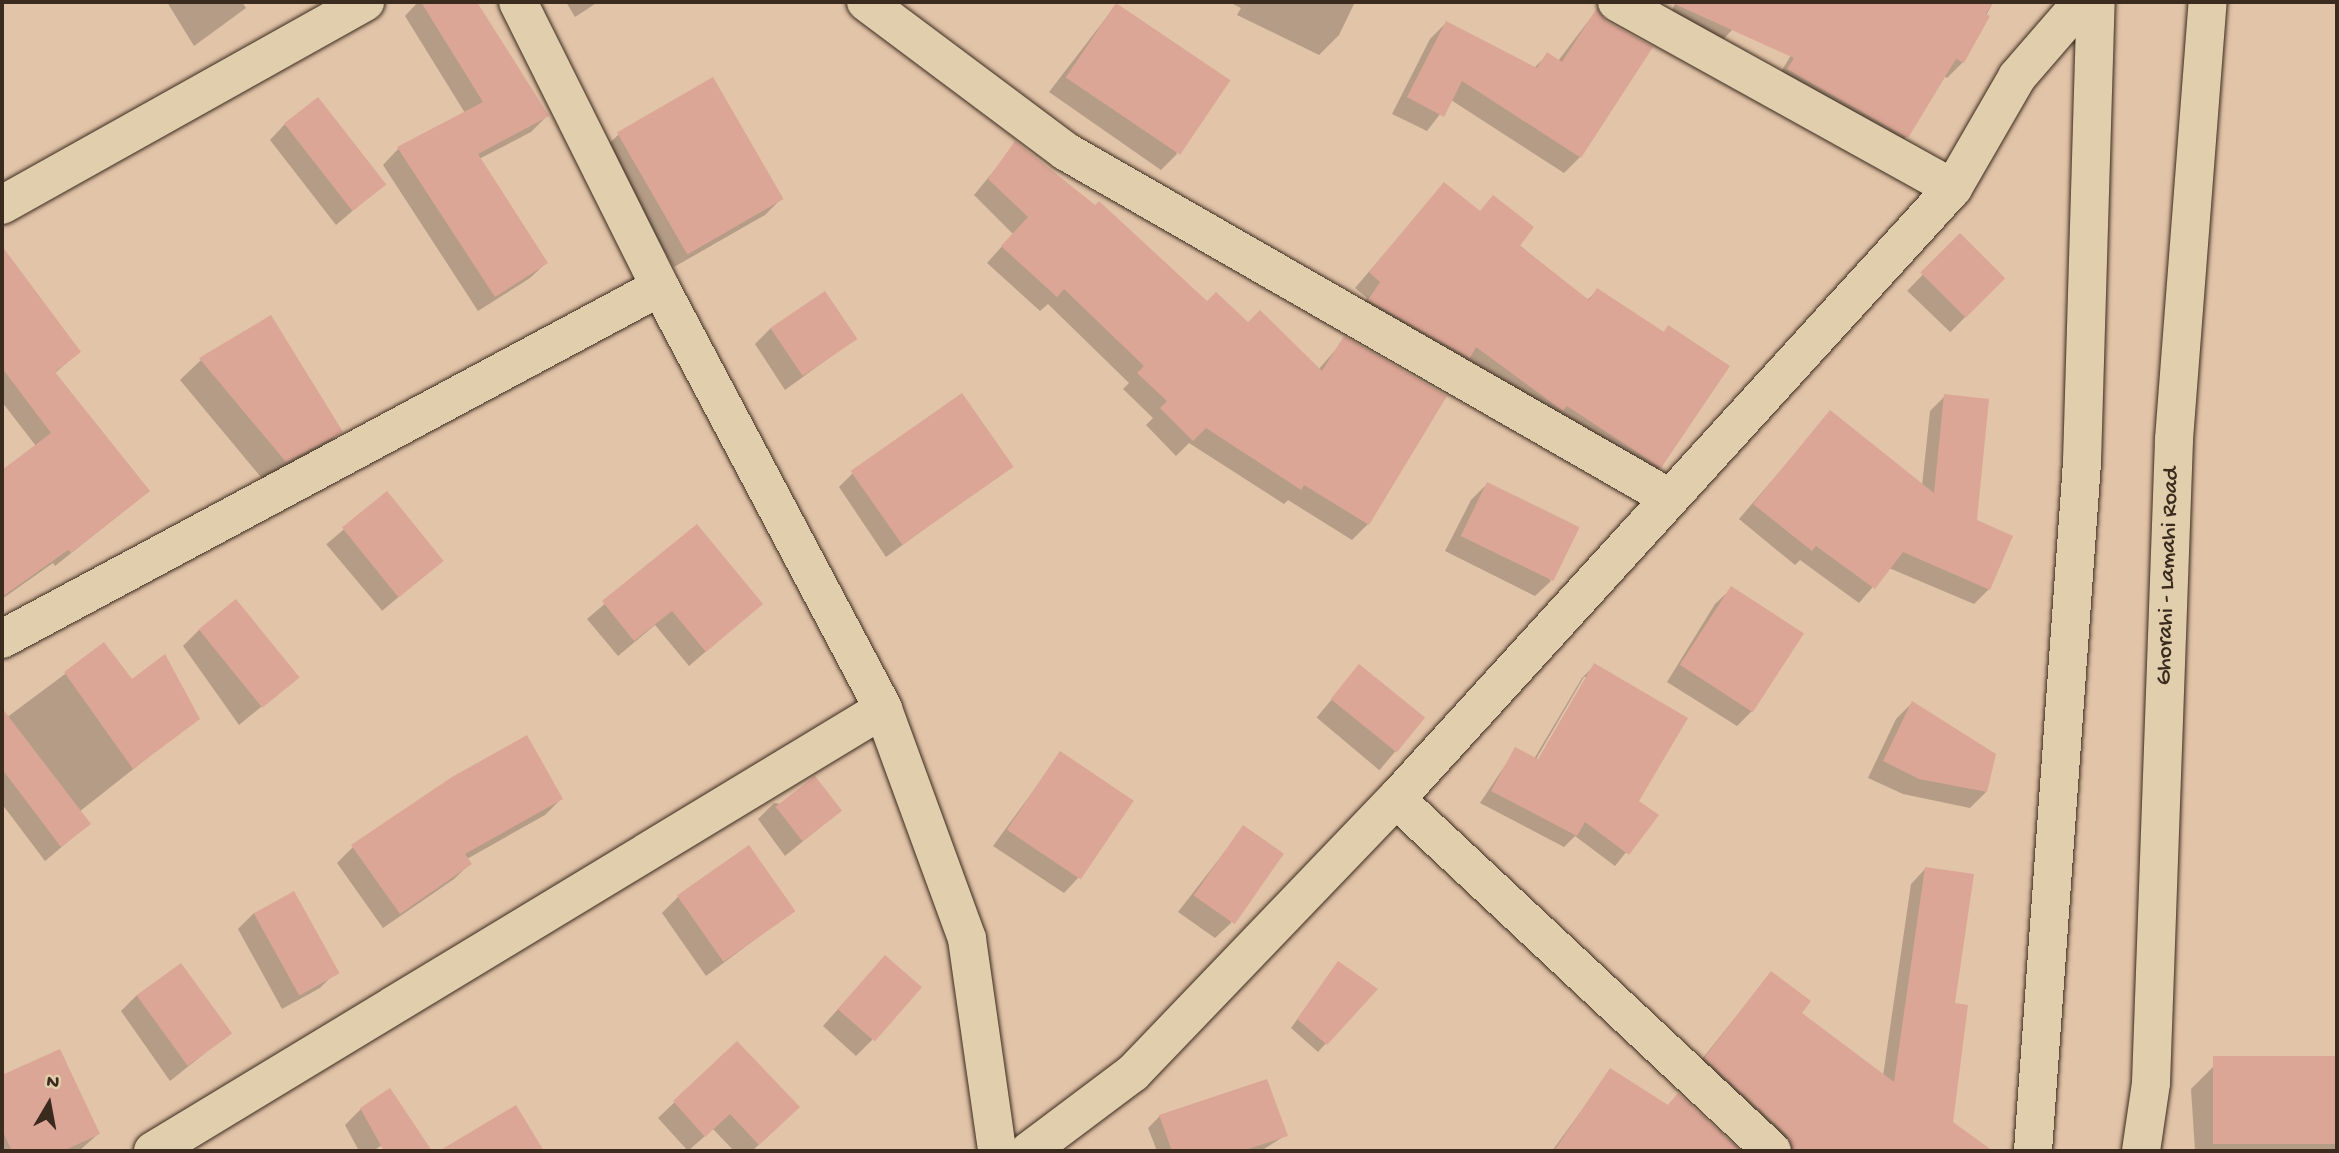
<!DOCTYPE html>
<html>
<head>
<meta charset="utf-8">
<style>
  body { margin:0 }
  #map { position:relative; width:2339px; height:1153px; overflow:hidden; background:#e2c4a8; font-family:"Gochi Hand",sans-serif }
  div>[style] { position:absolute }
  .shadow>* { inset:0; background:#0003; transform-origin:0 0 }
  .building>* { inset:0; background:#dca696; transform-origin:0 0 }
  .roads { filter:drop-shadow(0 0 2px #3b2a1e) drop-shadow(0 0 2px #3b2a1e) }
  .street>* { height:38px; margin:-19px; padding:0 19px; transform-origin:19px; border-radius:19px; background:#e0ceac }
  .primary>* { height:38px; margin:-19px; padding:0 19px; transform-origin:19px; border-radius:19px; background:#e0ceac }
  span { translate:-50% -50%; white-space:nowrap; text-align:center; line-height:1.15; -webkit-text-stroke:5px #e0ceac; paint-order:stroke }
  .street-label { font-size:23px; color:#3b2a1e }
  .frame { position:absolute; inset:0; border:4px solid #3b2a1e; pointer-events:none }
  .north { position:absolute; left:14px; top:1069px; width:70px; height:70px; -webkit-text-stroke:5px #e0ceac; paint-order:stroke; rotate:10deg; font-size:19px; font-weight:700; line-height:28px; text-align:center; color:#3b2a1e }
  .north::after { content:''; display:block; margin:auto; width:24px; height:32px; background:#3b2a1e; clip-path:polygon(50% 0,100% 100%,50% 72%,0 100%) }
</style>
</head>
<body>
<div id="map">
  <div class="shadow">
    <i style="clip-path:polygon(167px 2px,242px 2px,246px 8px,194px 46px)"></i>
    <i style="clip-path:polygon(418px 2px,475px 2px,547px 116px,531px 132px,479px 159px,546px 263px,530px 278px,478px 311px,383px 165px,398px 149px,465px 113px,405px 16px)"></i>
    <i style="clip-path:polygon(566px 2px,598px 2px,575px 17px)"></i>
    <i style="clip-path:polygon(1229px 2px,1355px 2px,1339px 35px,1319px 55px,1237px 15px,1241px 8px)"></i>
    <i style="clip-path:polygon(1676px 2px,1745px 2px,1732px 30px,1717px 46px,1666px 23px)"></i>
    <i style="clip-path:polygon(1839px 2px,1993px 2px,1963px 62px,1947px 78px,1944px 76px,1906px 137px,1890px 153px,1773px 85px,1808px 27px,1832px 16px)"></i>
    <i style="clip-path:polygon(1116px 5px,1177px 154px,1161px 170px,1049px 92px)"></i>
    <i style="clip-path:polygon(1596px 11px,1580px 157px,1564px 173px,1451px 100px,1427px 131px,1392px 114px,1430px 39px,1446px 23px,1534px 68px,1548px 54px,1558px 61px)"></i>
    <i style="clip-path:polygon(712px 79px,781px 199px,765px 215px,674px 267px,602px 150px,618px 135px)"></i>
    <i style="clip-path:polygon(285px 124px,383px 185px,336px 225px,270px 140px)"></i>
    <i style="clip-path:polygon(1016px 144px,1207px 304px,1318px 370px,1345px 339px,1368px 524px,1352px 540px,1288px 500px,1284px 504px,1189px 443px,1176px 456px,1146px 425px,1153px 418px,1123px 389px,1129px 383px,1048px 304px,1040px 311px,987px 263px,1013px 234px,974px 195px)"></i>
    <i style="clip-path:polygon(1444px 184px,1587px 300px,1597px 291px,1663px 333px,1668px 327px,1660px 467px,1645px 482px,1355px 315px,1367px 298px,1355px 288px)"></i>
    <i style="left:1960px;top:236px;width:60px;height:76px;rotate:44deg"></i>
    <i style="clip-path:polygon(12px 262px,79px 352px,54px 374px,148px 492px,55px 566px,53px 563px,2px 599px,2px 472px,36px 446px,2px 402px,2px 270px)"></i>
    <i style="clip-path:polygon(771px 328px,855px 339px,785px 390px,755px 344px)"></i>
    <i style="clip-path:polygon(201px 360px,340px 432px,319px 453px,265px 482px,180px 380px)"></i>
    <i style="clip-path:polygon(1945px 396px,1989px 589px,1974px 604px,1889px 568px,1859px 603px,1800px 560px,1795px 565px,1739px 519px,1830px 413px,1922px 486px,1930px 411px)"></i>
    <i style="clip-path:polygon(1011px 466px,886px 557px,839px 487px,853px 473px)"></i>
    <i style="clip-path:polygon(1487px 484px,1551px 581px,1535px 596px,1445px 551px,1471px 500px)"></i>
    <i style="left:386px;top:494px;width:87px;height:78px;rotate:50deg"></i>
    <i style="clip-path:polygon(696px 526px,761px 604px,689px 666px,655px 625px,618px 656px,587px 619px)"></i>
    <i style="clip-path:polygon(1731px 589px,1753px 710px,1737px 726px,1667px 682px,1715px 604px)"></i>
    <i style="clip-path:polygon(199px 630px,296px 678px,239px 725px,183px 646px)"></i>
    <i style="clip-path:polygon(104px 645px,132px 681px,198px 718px,79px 812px,89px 824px,45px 861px,2px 804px,2px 721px)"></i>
    <i style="clip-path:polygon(evenodd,1595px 665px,1637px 801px,1656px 815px,1615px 866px,1575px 836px,1564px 847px,1480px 803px,1516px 749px,1534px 759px,1582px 678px,1595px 665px,1584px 677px,1588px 677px,1535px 768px,1532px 766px,1584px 677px)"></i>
    <i style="left:1359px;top:667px;width:82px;height:66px;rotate:40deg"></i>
    <i style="clip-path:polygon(1912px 703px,1986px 792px,1970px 808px,1903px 794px,1868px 778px,1896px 719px)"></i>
    <i style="clip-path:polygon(1061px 753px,1079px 877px,1064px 893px,993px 846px)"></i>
    <i style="clip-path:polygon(561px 799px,545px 815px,467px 859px,470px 864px,454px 879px,383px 928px,337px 863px,353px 847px)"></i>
    <i style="clip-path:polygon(774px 803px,840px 811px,785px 856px,758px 819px)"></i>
    <i style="clip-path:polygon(1244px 827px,1231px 923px,1215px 938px,1178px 912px)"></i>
    <i style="clip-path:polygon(1926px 868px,1953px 1005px,1951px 1122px,1988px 1150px,1772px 1151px,1690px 1074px,1771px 973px,1799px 1013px,1883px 1076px,1911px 884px)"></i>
    <i style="clip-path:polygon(678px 897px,793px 911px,706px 976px,662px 913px)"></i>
    <i style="clip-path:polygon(254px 913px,336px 972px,320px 988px,282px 1009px,238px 929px)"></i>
    <i style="clip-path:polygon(1338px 963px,1376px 989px,1318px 1052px,1291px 1028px)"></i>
    <i style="clip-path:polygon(870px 973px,872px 1040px,856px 1056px,823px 1026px)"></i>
    <i style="clip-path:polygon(137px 995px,229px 1034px,170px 1081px,121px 1011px)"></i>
    <i style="clip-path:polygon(737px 1043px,782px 1123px,752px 1151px,734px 1151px,713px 1129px,688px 1151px,658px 1118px)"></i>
    <i style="clip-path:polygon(59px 1051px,98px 1134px,79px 1151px,2px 1151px,2px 1077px)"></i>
    <i style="clip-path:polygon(2337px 1058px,2337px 1151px,2195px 1151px,2191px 1089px,2214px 1066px)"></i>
    <i style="clip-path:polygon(1611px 1070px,1667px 1106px,1678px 1095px,1741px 1151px,1552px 1151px)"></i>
    <i style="clip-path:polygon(516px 1107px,542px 1151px,443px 1151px)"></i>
    <i style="clip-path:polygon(361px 1109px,394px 1137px,373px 1151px,359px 1151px,345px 1125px)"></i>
    <i style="clip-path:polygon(1160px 1116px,1286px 1135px,1261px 1151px,1157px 1151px,1148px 1128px)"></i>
  </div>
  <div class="building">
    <i style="clip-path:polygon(421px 2px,477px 2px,549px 116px,478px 154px,548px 263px,495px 297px,397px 147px,483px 102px)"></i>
    <i style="clip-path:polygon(1670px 2px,1993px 2px,1986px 14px,1990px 16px,1964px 63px,1956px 59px,1908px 138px,1787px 69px,1794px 58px)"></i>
    <i style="left:1116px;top:3px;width:138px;height:90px;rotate:34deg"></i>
    <i style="clip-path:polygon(1597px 8px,1606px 21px,1653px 47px,1581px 158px,1462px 81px,1444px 117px,1407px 97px,1446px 21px,1537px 68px,1547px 52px,1562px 62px)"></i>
    <i style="left:713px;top:77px;width:141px;height:111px;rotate:60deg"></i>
    <i style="left:318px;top:97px;width:111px;height:43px;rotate:52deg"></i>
    <i style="clip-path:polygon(1015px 141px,1095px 205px,1099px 201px,1207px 301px,1216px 292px,1248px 322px,1260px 310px,1322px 371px,1344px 336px,1447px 396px,1369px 525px,1304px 485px,1301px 490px,1206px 428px,1193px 441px,1160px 408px,1167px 401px,1137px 373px,1144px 366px,1064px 289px,1057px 297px,1001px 246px,1028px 217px,988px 179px)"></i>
    <i style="clip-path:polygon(1444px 182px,1480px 211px,1493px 195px,1534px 227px,1520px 246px,1589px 300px,1597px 288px,1664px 332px,1668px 325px,1730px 366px,1661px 468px,1567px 406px,1563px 411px,1476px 347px,1470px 358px,1368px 300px,1380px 282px,1369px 272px)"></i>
    <i style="left:1960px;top:233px;width:64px;height:56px;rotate:45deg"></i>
    <i style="clip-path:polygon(2px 246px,81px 352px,55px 372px,150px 491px,71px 553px,68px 550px,2px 597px,2px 470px,51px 433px,2px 368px)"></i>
    <i style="left:825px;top:291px;width:58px;height:66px;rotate:56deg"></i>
    <i style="clip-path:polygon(271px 315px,343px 432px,286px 462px,199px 358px)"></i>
    <i style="left:962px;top:393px;width:90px;height:136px;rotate:55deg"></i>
    <i style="clip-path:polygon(1944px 394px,1989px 399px,1977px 520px,2013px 536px,1990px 590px,1903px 552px,1875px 589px,1816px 546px,1812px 551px,1753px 504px,1830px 410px,1934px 493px)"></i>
    <i style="left:1487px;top:482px;width:103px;height:60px;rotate:26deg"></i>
    <i style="left:387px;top:491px;width:90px;height:58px;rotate:51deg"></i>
    <i style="clip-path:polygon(697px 524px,763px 604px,706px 652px,672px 611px,634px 641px,602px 601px)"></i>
    <i style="left:1731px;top:586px;width:87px;height:94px;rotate:33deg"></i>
    <i style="left:236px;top:599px;width:101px;height:48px;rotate:51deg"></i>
    <i style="clip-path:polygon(104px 642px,132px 679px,165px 654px,200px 719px,133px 769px,64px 672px)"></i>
    <i style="clip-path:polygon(1594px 663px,1688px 718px,1639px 801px,1659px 815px,1629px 855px,1585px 822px,1577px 836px,1491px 791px,1515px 747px,1538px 759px)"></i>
    <i style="left:1359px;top:664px;width:85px;height:45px;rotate:39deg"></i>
    <i style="clip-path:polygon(1912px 701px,1996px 754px,1987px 792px,1919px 779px,1883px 761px)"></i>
    <i style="clip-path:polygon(2px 708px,91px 824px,61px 847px,2px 769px)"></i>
    <i style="clip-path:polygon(527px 735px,563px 799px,465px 854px,472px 864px,400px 914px,351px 845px,452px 777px)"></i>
    <i style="left:1060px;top:751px;width:89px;height:95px;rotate:34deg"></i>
    <i style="left:815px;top:776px;width:44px;height:50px;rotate:52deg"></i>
    <i style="left:1243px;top:825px;width:50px;height:86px;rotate:35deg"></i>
    <i style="left:749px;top:845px;width:81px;height:88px;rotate:55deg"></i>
    <i style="clip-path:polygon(1925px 867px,1974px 874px,1955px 1003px,1968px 1005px,1953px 1122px,1993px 1151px,1793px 1151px,1787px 1135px,1704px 1058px,1771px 971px,1811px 1001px,1802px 1013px,1894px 1082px)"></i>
    <i style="left:294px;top:891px;width:94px;height:46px;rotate:61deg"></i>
    <i style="left:885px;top:955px;width:49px;height:72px;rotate:41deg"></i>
    <i style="clip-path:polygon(1338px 961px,1378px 989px,1327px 1045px,1297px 1019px)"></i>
    <i style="left:181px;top:963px;width:87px;height:55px;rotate:54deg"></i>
    <i style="clip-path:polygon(737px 1041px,800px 1107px,759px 1145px,730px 1114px,705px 1137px,673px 1101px)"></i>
    <i style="clip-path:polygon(60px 1049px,100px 1134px,63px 1151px,12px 1151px,2px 1130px,2px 1075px)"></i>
    <i style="left:2337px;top:1056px;width:88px;height:124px;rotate:90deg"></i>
    <i style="clip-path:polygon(1610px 1068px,1668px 1105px,1678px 1093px,1740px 1151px,1554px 1151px)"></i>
    <i style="clip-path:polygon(1267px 1079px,1288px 1136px,1242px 1151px,1172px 1151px,1159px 1115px)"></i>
    <i style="clip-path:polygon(390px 1088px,432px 1151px,384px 1151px,360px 1108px)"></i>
    <i style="clip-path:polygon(516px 1105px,544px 1151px,439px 1151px)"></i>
  </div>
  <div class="roads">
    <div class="street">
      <i style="left:518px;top:2px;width:318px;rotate:63.5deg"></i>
      <i style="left:660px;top:287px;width:477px;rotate:62.1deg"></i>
      <i style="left:883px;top:709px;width:245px;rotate:69.9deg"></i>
      <i style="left:967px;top:939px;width:214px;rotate:81.9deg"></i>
      <i style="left:866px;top:2px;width:249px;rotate:36.8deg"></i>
      <i style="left:1065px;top:151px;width:695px;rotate:29.85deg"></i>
      <i style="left:1617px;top:2px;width:384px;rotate:29deg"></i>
      <i style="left:2px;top:205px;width:416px;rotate:-29.2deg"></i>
      <i style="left:2px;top:639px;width:746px;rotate:-28.14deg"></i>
      <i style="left:1396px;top:799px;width:515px;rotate:43.11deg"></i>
      <i style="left:153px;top:1151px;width:853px;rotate:-31.19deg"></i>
      <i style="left:1029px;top:1151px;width:130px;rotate:-36.9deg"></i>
      <i style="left:1133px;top:1073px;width:380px;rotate:-46.2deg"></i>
      <i style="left:1396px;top:799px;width:827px;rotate:-47.65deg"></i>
      <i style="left:1953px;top:188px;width:128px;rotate:-60deg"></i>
      <i style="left:2017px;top:77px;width:99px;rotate:-49.1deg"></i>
    </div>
    <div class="primary">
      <i style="left:2033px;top:1151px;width:691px;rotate:-85.93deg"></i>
      <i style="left:2082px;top:462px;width:460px;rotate:-88.3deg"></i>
      <i style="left:2141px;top:1151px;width:69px;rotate:-81.6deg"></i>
      <i style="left:2151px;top:1083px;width:644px;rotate:-87.95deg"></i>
      <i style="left:2174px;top:439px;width:438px;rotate:-85.6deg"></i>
    </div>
  </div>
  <div class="street-label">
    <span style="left:2169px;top:576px;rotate:-88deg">Ghorahi - Lamahi Road</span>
  </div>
  <div class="frame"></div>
  <div class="north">N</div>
</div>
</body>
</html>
